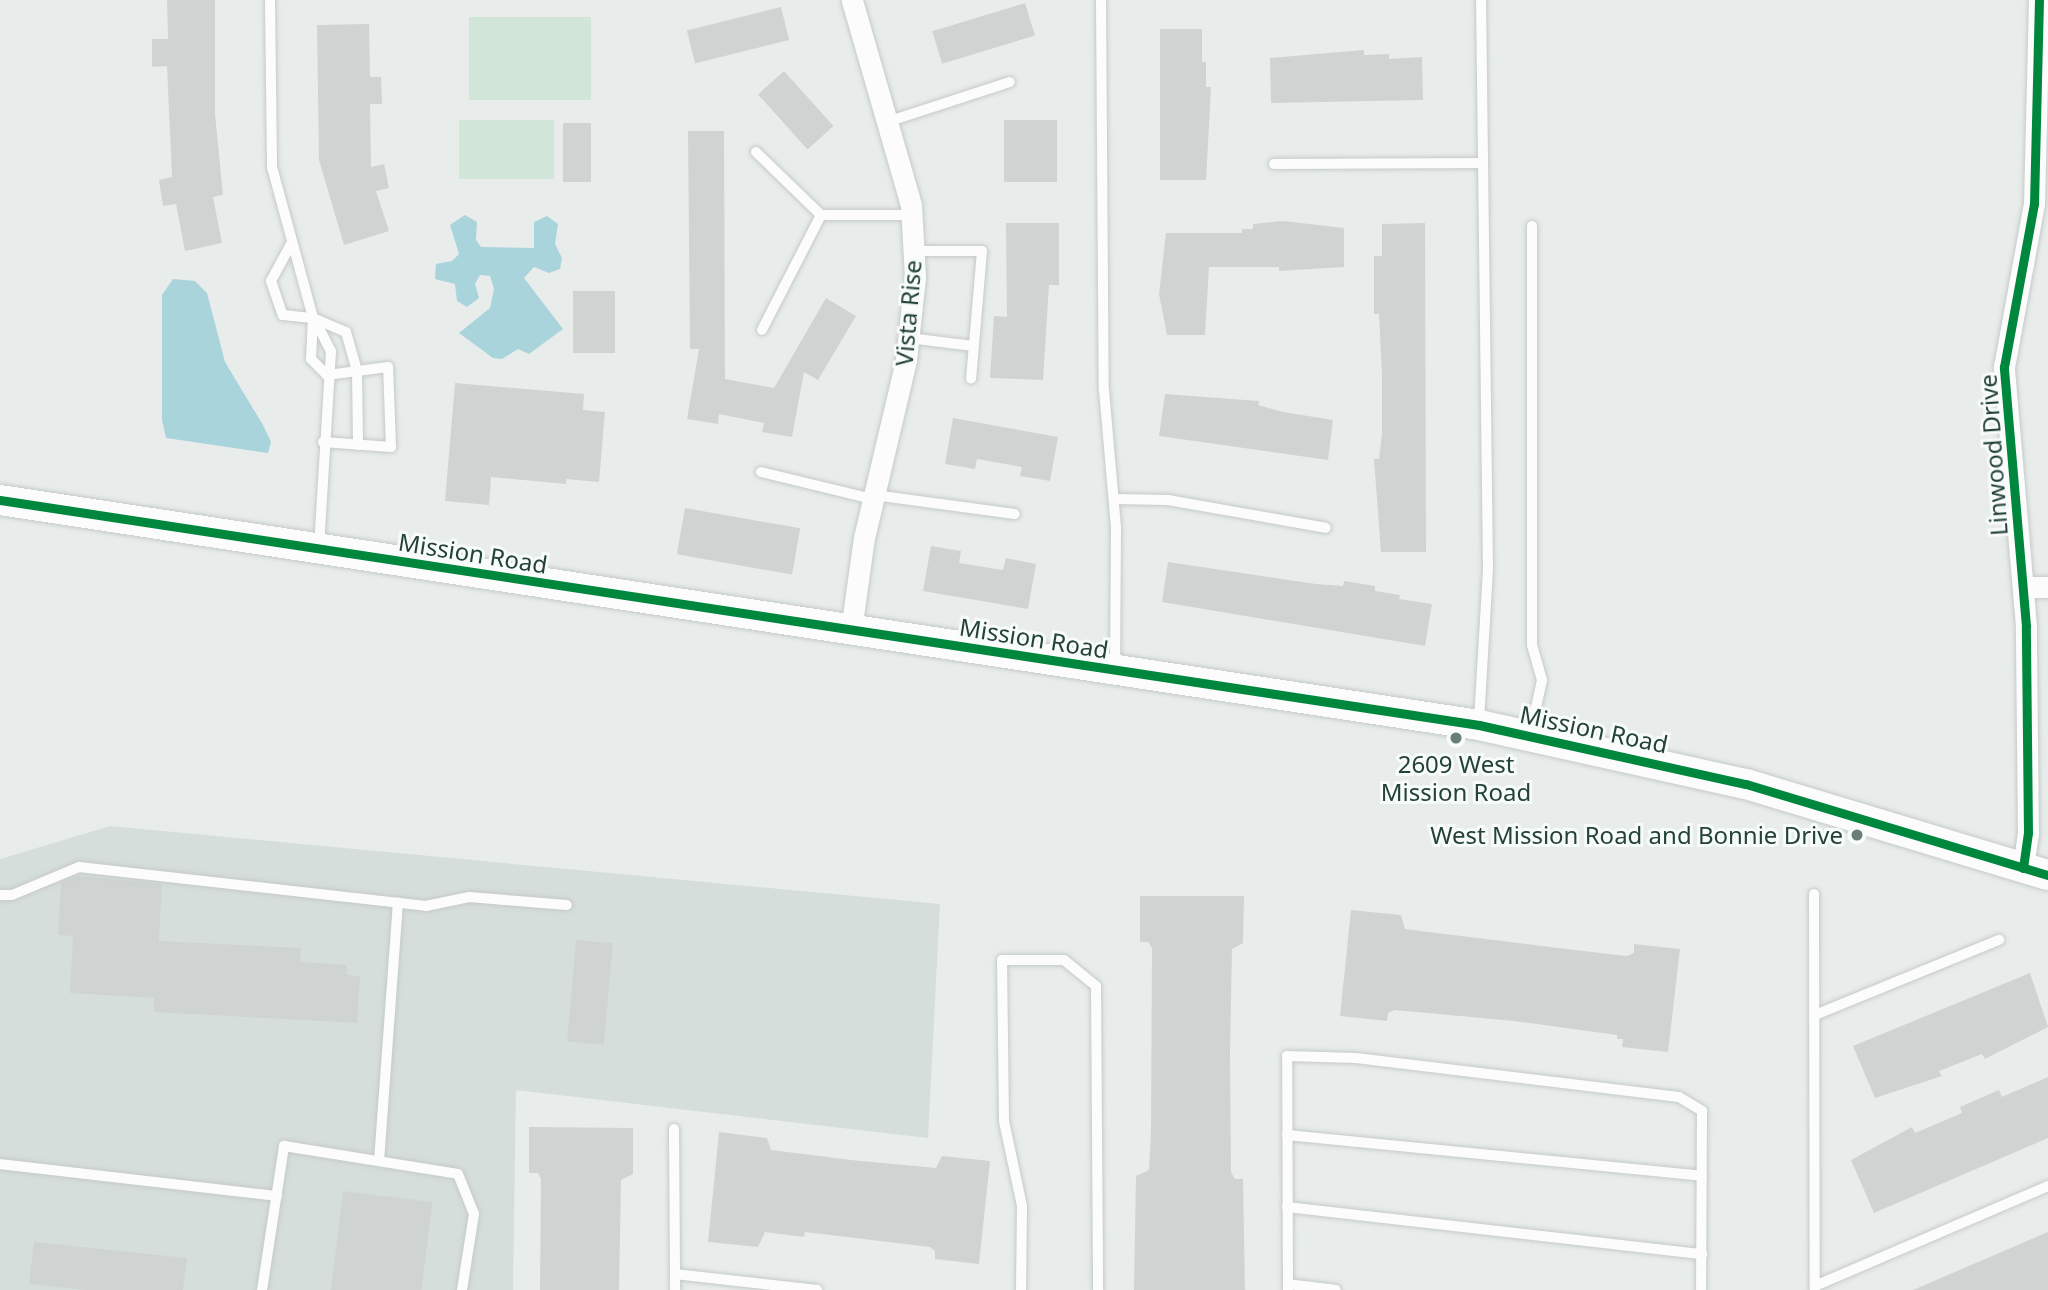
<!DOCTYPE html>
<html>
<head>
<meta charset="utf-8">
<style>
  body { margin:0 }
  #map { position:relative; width:2048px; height:1290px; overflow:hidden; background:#e8edeb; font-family:"Noto Sans",sans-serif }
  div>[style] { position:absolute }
  .built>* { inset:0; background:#d6dedb }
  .green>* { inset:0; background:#d1e6d8; transform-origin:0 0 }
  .water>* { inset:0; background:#a9d4db }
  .building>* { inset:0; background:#cfd4d2; transform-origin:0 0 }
  .roads { filter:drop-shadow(0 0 2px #c5cac8) drop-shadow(0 0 2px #c5cac8) }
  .lane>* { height:10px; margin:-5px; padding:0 5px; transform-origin:5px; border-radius:5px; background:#fcfcfc }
  .street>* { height:21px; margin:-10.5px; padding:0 10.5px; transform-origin:10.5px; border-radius:10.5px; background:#fcfcfc }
  .secondary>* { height:30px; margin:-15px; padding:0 15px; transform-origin:15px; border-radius:15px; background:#fcfcfc }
  .cycleway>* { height:9px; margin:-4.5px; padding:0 4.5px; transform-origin:4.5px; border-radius:4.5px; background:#00873e }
  .dots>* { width:19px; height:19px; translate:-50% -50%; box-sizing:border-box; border:4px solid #f7fbf9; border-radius:50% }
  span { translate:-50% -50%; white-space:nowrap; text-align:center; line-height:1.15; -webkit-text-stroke:6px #f7fbf9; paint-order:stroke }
  .street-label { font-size:24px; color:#24423a }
  .poi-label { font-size:24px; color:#24423a }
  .right { translate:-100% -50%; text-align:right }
</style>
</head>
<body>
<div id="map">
  <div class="built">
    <i style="clip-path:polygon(110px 826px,940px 904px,928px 1138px,516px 1090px,513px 1290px,0 1290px,0 859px)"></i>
  </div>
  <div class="green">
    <i style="left:591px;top:17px;width:83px;height:122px;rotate:90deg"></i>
    <i style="left:554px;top:120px;width:59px;height:95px;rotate:90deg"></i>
  </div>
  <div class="water">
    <i style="clip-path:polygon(465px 215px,477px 222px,476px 240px,481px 247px,534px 248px,534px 222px,547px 216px,558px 224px,555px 244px,562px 258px,560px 269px,549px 273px,534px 267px,524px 278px,563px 329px,529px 354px,518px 349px,502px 359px,493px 358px,459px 333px,490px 308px,494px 289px,490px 276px,480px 275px,475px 284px,479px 298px,467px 307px,457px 301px,455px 284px,435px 279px,436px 264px,452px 261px,459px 254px,450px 225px)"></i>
    <i style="clip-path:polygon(173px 279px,195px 281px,207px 293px,225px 362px,263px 425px,271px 442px,268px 453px,166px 438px,162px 420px,162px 295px)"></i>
  </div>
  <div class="building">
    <i style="clip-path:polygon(167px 0,215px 0,215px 114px,223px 195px,213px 197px,222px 243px,185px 251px,176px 204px,163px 206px,159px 180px,172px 177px,167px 66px,152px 67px,152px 39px,168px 39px)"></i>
    <i style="left:1025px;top:3px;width:34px;height:97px;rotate:73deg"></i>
    <i style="left:781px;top:7px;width:34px;height:97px;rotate:76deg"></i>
    <i style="clip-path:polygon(369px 24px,370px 77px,381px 77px,382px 104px,370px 104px,371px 167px,384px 164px,389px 188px,376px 191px,389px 231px,344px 245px,319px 160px,317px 25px)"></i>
    <i style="clip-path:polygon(1160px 29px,1202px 29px,1202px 62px,1206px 62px,1206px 87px,1211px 87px,1206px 180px,1160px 180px)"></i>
    <i style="clip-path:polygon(1364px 50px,1364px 55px,1389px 54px,1389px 59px,1422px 57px,1423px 100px,1271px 103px,1270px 58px)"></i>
    <i style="left:784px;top:71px;width:74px;height:35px;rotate:48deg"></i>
    <i style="left:1057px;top:120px;width:62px;height:53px;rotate:90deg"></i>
    <i style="left:563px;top:123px;width:28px;height:59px"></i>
    <i style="clip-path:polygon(688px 131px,724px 131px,725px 379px,774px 388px,826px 298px,856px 316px,818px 380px,804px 372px,792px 437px,762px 432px,764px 423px,719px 414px,718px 424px,687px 419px,699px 349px,690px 349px)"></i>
    <i style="clip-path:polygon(1283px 221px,1344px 228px,1344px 267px,1279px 271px,1279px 267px,1209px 267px,1205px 335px,1167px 335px,1159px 294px,1166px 233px,1242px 233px,1242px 229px,1253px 229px,1253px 224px)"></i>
    <i style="clip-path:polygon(1006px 223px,1059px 223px,1059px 285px,1049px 285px,1043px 380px,990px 378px,994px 316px,1007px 317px)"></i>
    <i style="clip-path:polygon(1425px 223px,1426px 552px,1381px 552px,1374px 459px,1379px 459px,1382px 434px,1382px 374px,1379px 314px,1374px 314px,1374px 256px,1382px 256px,1382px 224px)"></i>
    <i style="left:573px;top:291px;width:42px;height:62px"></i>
    <i style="clip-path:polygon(455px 383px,584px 394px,583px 410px,605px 412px,599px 482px,566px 479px,566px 484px,491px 477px,489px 505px,445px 501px)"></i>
    <i style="clip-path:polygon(1165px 394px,1259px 401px,1258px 405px,1283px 412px,1333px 420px,1328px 460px,1159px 436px)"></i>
    <i style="clip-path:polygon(953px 418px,1058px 437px,1050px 481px,1020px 476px,1022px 467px,977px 459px,975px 469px,945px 464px)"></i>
    <i style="left:685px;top:508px;width:117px;height:47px;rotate:10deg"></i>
    <i style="clip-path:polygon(931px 546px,961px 551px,959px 563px,1003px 570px,1006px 558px,1036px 564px,1028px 609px,923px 591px)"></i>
    <i style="clip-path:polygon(1168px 562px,1316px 584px,1343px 586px,1344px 581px,1375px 586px,1375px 591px,1400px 595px,1399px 599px,1432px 604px,1425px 646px,1162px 602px)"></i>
    <i style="clip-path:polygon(78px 876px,162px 884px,159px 941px,301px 948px,300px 962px,347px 965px,347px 975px,360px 976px,357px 1023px,154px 1012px,154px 998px,70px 993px,73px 936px,58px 935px,61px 883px)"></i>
    <i style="clip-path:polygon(1140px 896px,1244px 896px,1243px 943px,1232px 949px,1230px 1053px,1231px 1172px,1235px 1179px,1243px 1179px,1245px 1290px,1134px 1290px,1136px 1176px,1149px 1170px,1151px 1132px,1152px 948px,1148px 942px,1140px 942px)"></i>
    <i style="clip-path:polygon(1351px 910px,1401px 915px,1405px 929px,1566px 949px,1627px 956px,1634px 953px,1634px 944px,1680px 949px,1668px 1052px,1622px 1047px,1623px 1039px,1617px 1039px,1617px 1035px,1514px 1021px,1395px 1010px,1388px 1013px,1387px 1021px,1340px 1016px)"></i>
    <i style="left:576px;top:940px;width:37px;height:102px;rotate:5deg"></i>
    <i style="clip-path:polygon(2030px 973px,2048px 1027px,1985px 1059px,1982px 1054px,1939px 1071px,1942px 1076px,1875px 1098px,1853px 1046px)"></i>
    <i style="clip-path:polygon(2048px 1077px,2048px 1138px,1874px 1213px,1851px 1160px,1912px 1127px,1915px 1133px,1962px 1113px,1960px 1107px,1999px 1090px,2002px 1097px)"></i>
    <i style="clip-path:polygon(529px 1127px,633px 1128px,633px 1174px,621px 1180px,619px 1290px,540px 1290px,541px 1179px,538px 1173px,529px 1173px)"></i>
    <i style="clip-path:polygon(719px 1132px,767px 1138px,771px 1150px,851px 1160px,936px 1168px,942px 1156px,990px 1161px,979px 1264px,935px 1259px,935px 1251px,930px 1247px,805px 1232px,804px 1237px,765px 1232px,758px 1247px,708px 1242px)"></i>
    <i style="left:343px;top:1191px;width:90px;height:100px;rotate:7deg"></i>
    <i style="clip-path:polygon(2048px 1232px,2048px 1290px,1913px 1290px)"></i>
    <i style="clip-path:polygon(34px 1242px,187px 1258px,183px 1290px,85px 1290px,29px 1284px)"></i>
  </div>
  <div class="roads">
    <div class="lane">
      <i style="left:270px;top:0;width:167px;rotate:89.3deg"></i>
      <i style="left:272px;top:167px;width:156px;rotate:74.8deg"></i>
      <i style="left:313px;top:318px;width:41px;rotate:92.8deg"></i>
      <i style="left:311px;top:359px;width:23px;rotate:45deg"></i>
      <i style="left:1101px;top:0;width:390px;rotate:89.6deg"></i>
      <i style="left:1104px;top:390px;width:139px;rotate:85deg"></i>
      <i style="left:1116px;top:528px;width:139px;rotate:90.4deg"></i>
      <i style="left:887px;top:122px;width:129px;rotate:-18deg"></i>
      <i style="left:756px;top:152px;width:91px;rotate:44.1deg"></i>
      <i style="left:821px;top:215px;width:129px;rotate:117.2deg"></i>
      <i style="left:1274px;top:164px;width:209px;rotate:-0.3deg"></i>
      <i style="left:821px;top:215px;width:90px"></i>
      <i style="left:291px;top:244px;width:42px;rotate:118.4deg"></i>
      <i style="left:271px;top:281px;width:36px;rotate:71deg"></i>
      <i style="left:283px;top:315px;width:30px;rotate:6deg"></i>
      <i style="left:313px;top:318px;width:36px;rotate:23deg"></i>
      <i style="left:346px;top:332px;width:41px;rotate:74.2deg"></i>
      <i style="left:357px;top:371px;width:74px;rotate:89.2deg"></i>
      <i style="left:914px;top:251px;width:68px"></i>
      <i style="left:982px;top:251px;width:128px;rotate:94.9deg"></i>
      <i style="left:316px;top:322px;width:33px;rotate:63deg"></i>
      <i style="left:331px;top:351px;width:195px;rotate:93.5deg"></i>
      <i style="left:909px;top:338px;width:65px;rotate:7deg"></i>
      <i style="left:323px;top:442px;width:68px;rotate:4.2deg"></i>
      <i style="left:391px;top:447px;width:80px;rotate:-92.1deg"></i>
      <i style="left:388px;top:367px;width:62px;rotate:172.5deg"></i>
      <i style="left:761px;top:472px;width:115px;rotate:13.6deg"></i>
      <i style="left:874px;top:495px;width:142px;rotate:7.7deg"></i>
      <i style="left:1114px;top:499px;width:54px;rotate:1.1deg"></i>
      <i style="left:1168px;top:500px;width:160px;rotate:10deg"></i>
      <i style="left:1479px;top:721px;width:152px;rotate:-86.6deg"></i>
      <i style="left:1488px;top:569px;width:569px;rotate:-90.7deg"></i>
      <i style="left:1530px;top:735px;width:56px;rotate:-77.7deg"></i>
      <i style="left:1542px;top:680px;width:36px;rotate:-106deg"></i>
      <i style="left:1532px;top:645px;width:419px;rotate:-90deg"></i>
      <i style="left:1814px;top:894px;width:396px;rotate:89.9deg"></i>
      <i style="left:0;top:895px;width:12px"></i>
      <i style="left:12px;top:895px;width:73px;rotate:-22.7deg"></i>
      <i style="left:79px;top:867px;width:349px;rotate:6.4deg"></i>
      <i style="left:426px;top:906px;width:44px;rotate:-11.8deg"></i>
      <i style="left:469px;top:897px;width:98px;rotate:4.7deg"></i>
      <i style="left:1815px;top:1015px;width:199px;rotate:-22.2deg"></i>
      <i style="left:674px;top:1129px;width:161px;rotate:89.6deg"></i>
      <i style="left:1287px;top:1135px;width:417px;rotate:5.6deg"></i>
      <i style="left:379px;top:1161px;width:259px;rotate:-85.8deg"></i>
      <i style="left:0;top:1164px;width:279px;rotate:6.6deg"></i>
      <i style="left:1287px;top:1207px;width:418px;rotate:6.5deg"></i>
      <i style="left:675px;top:1274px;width:143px;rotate:6.4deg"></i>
      <i style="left:1288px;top:1284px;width:48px;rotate:7.1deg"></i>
      <i style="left:1815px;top:1286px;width:254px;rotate:-23.2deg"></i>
      <i style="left:262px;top:1290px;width:146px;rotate:-81.3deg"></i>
      <i style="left:284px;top:1146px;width:176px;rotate:9.1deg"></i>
      <i style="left:458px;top:1174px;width:43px;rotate:68.2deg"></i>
      <i style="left:474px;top:1214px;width:77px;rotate:99deg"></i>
      <i style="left:1021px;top:1290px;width:84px;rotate:-89.3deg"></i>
      <i style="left:1022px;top:1206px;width:87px;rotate:-102deg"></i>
      <i style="left:1004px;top:1121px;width:161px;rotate:-90.7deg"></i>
      <i style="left:1002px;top:960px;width:62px"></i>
      <i style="left:1064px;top:960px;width:41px;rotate:39.1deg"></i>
      <i style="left:1096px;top:986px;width:304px;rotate:89.6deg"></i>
      <i style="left:1288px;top:1290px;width:234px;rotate:-90.2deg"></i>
      <i style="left:1287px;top:1056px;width:69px;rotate:1.7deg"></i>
      <i style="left:1356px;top:1058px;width:325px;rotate:6.9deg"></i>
      <i style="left:1679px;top:1097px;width:27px;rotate:31deg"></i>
      <i style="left:1702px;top:1111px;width:179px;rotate:90.3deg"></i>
    </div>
    <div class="street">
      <i style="left:2023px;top:587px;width:25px"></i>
      <i style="left:851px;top:630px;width:93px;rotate:-82deg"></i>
      <i style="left:864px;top:538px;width:183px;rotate:-76.7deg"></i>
      <i style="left:906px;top:360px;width:83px;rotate:-83.8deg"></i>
      <i style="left:915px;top:277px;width:72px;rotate:-93.2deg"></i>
      <i style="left:911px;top:205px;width:213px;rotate:-106.1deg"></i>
      <i style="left:2023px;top:868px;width:35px;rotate:-82deg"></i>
      <i style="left:2028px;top:833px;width:207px;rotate:-90.6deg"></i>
      <i style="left:2026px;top:626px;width:260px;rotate:-94.9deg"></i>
      <i style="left:2004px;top:367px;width:166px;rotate:-79.6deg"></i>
      <i style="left:2034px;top:204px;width:204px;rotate:-88.6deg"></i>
    </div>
    <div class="secondary">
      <i style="left:0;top:500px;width:1496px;rotate:8.65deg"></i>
      <i style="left:1479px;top:725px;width:273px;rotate:12.5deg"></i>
      <i style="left:1746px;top:784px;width:315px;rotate:16.8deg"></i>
    </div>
  </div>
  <div class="cycleway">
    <i style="left:0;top:500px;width:1496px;rotate:8.65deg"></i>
    <i style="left:1479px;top:725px;width:273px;rotate:12.5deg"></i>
    <i style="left:1746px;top:784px;width:315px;rotate:16.8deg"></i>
    <i style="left:2023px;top:868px;width:35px;rotate:-82deg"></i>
    <i style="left:2028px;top:833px;width:207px;rotate:-90.6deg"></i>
    <i style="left:2026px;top:626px;width:260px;rotate:-94.9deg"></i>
    <i style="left:2004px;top:367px;width:166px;rotate:-79.6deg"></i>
    <i style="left:2034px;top:204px;width:204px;rotate:-88.6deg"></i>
  </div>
  <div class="dots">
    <i style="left:1456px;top:738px;background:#697e78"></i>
    <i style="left:1857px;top:835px;background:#697e78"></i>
  </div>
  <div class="street-label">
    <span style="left:908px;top:313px;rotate:-85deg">Vista Rise</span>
    <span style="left:1993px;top:455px;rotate:-94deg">Linwood Drive</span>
    <span style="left:473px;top:553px;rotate:9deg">Mission Road</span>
    <span style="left:1034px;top:638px;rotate:9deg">Mission Road</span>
    <span style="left:1594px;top:729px;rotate:12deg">Mission Road</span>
  </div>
  <div class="poi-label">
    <span style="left:1456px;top:778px">2609 West<br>Mission Road</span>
    <span class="right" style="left:1843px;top:835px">West Mission Road and Bonnie Drive</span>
  </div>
</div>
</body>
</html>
